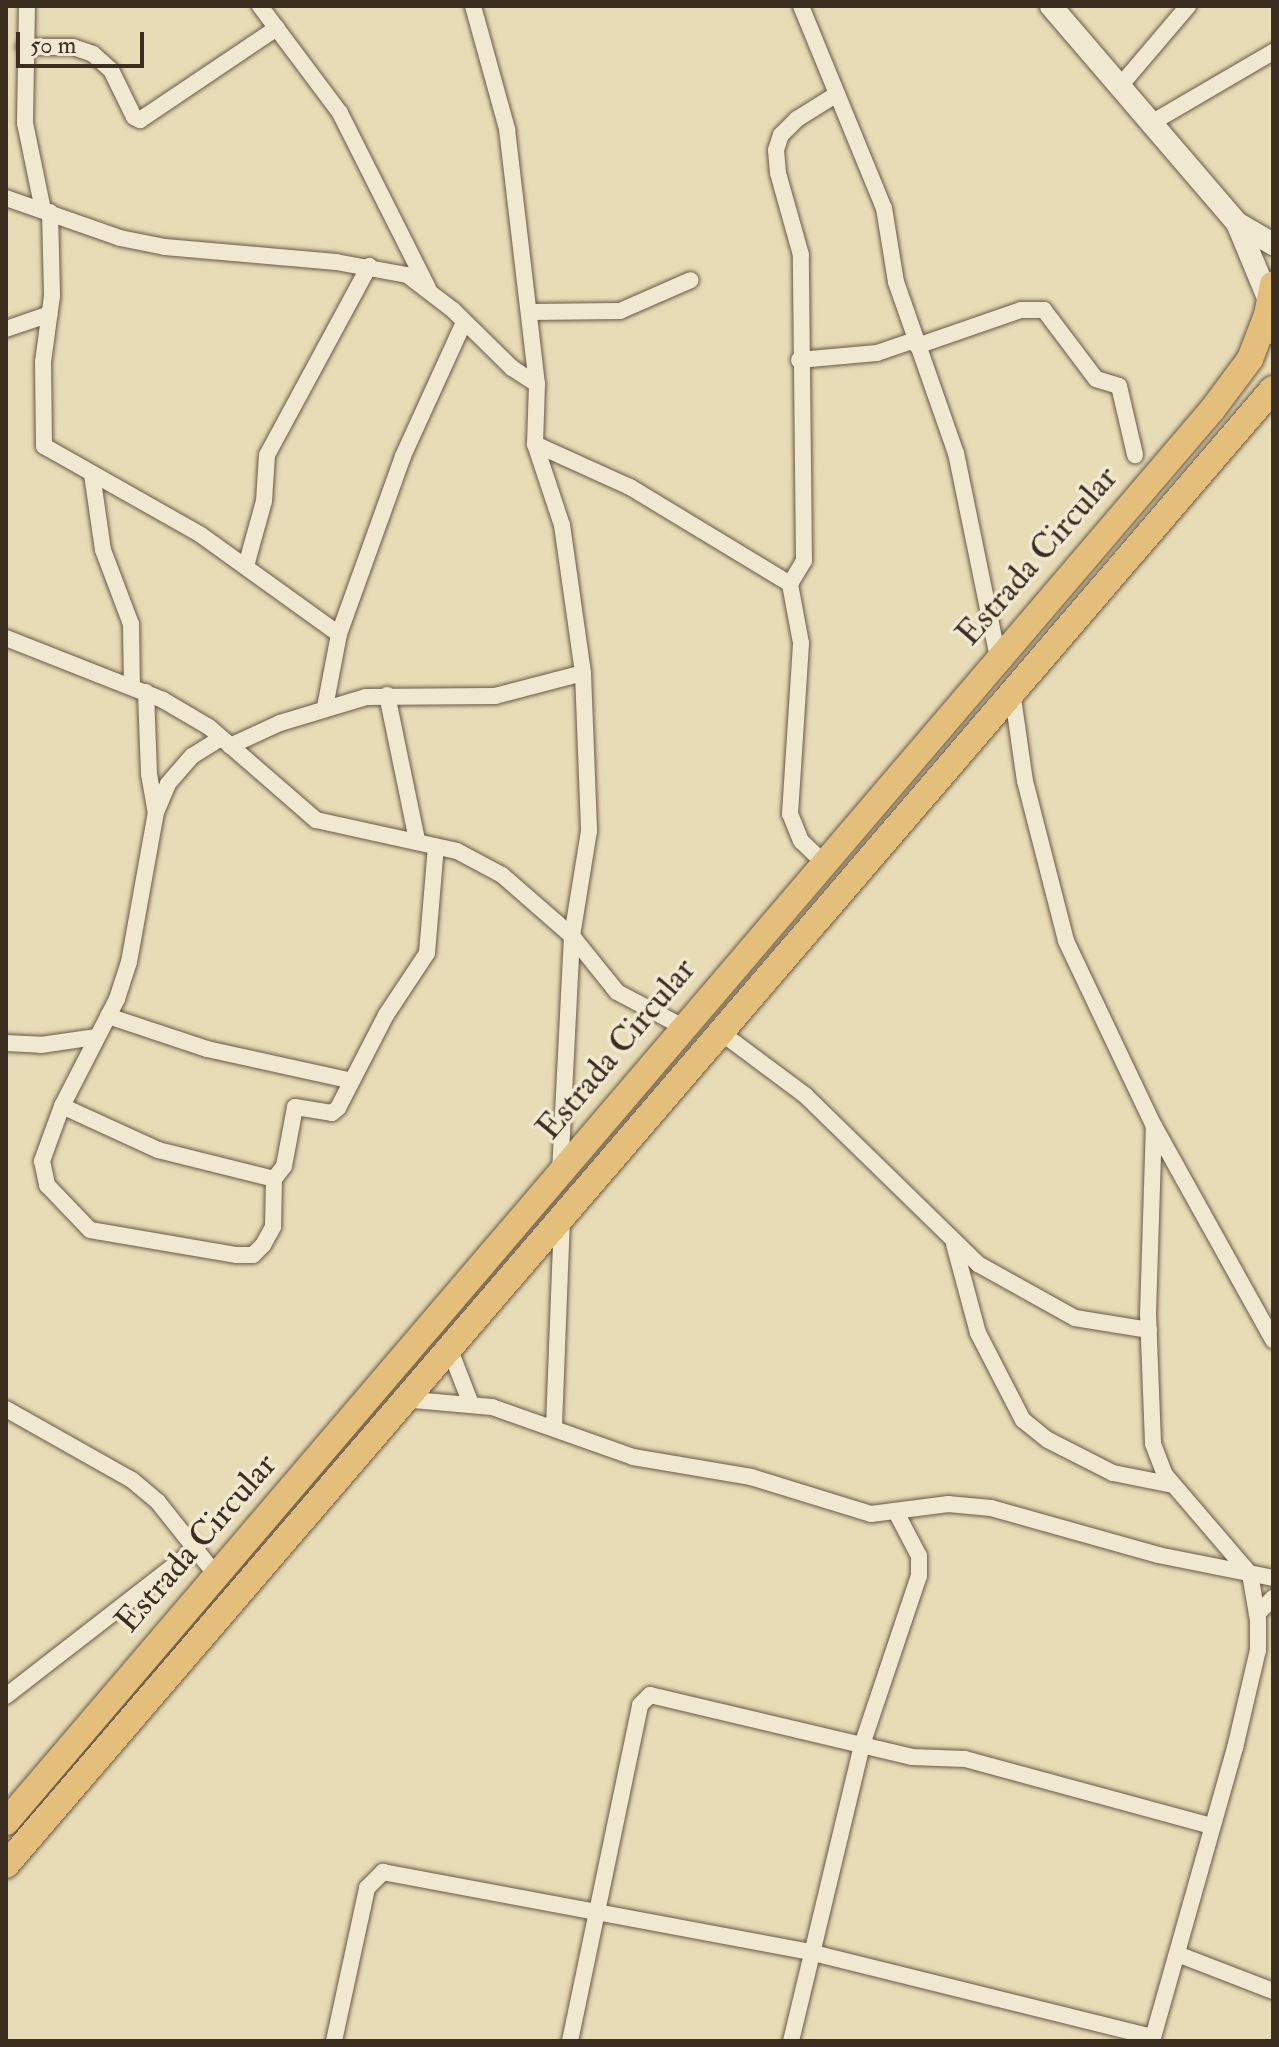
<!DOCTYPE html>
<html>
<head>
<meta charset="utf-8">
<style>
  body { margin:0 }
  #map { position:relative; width:1279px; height:2047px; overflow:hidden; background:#e8dcb6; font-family:"IM FELL Double Pica",serif }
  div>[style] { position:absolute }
  .roads { filter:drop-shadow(0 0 2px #675946) drop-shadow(0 0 2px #675946) }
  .street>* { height:16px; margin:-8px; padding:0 8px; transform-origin:8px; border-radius:8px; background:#f0e8d0 }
  .secondary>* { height:22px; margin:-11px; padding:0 11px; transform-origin:11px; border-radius:11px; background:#f0e8d0 }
  .primary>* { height:26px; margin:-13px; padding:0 13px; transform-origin:13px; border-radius:13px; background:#e4be7b }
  span { translate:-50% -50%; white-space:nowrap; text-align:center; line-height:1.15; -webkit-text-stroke:7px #f0e8d0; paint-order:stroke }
  .street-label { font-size:34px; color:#3c2d21 }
  .frame { position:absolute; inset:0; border:8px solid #3c2d21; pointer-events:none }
  .scale { position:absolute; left:16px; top:32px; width:128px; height:36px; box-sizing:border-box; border:4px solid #3c2d21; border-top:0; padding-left:10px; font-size:24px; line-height:28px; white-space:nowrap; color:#3c2d21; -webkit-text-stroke:6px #f0e8d0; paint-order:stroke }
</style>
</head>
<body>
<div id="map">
  <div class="roads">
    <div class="street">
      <i style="left:27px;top:6px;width:117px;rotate:91deg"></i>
      <i style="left:25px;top:123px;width:89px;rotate:78.3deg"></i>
      <i style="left:260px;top:6px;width:134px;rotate:53.2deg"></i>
      <i style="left:340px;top:113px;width:196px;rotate:63.3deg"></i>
      <i style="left:473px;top:6px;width:128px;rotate:74.5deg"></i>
      <i style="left:507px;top:129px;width:257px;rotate:83.3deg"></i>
      <i style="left:537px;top:384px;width:60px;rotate:91.9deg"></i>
      <i style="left:535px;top:444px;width:85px;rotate:71.6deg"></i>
      <i style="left:562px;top:525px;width:149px;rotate:81.9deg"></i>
      <i style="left:583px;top:673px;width:158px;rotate:87.8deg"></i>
      <i style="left:589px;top:831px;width:106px;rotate:99.2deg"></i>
      <i style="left:572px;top:936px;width:236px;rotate:92.9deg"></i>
      <i style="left:801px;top:6px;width:218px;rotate:67.7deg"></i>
      <i style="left:884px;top:208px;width:75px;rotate:80.8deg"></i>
      <i style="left:896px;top:282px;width:181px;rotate:70.7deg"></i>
      <i style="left:956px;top:453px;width:208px;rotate:78.4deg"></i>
      <i style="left:24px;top:47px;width:49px"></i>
      <i style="left:73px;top:47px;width:21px;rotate:19deg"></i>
      <i style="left:93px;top:54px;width:24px;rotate:42deg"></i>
      <i style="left:111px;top:70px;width:52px;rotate:63.9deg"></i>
      <i style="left:134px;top:117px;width:7px;rotate:27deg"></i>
      <i style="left:140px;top:120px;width:165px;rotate:-33.9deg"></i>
      <i style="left:1120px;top:86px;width:105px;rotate:-49.6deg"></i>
      <i style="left:1153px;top:122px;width:139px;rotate:-30.3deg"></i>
      <i style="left:6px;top:198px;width:121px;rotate:19.3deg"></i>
      <i style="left:120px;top:238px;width:46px;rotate:11.3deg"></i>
      <i style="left:165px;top:247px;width:172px;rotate:5deg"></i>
      <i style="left:336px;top:262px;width:72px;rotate:10.4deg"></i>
      <i style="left:407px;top:275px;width:58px;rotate:37.3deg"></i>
      <i style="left:453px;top:310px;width:83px;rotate:44.5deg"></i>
      <i style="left:512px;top:368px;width:30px;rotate:33deg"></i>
      <i style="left:50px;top:212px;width:84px;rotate:88.6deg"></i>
      <i style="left:52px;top:296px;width:67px;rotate:97.8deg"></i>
      <i style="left:43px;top:362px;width:84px;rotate:89.3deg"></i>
      <i style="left:44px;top:446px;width:180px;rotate:29.5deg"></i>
      <i style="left:201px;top:535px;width:170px;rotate:35.7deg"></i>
      <i style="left:530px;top:312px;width:90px;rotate:-0.6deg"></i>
      <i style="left:620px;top:311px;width:77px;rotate:-23.6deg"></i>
      <i style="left:6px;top:329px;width:46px;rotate:-18.8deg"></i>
      <i style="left:917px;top:346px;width:110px;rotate:-19.1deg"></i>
      <i style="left:1021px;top:310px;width:23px"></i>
      <i style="left:1044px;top:310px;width:86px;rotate:53deg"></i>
      <i style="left:1096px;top:379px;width:24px;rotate:17deg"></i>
      <i style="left:1119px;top:386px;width:71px;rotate:76.9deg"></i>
      <i style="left:799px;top:360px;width:78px;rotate:-5.1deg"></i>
      <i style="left:877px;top:353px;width:40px;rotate:-18.9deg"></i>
      <i style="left:535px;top:444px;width:104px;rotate:24.4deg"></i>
      <i style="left:630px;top:487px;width:187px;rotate:31.2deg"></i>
      <i style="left:92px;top:474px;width:77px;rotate:81.8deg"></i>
      <i style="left:103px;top:550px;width:79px;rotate:69.3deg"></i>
      <i style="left:131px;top:624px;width:61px;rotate:89.1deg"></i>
      <i style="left:246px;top:566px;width:67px;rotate:-74.5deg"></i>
      <i style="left:264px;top:501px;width:46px;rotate:-86.3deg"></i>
      <i style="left:267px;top:455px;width:215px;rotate:-61.6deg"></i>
      <i style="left:6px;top:638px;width:169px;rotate:21.5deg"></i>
      <i style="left:163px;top:700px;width:53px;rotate:30.4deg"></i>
      <i style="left:209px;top:727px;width:142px;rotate:41deg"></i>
      <i style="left:316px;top:820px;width:144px;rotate:12.4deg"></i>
      <i style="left:457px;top:851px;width:51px;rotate:28.1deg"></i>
      <i style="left:502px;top:875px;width:93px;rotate:41.1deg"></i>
      <i style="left:572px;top:936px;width:72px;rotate:51.2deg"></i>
      <i style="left:617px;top:992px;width:75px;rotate:27.9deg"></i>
      <i style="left:1012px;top:691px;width:91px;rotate:81.8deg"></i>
      <i style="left:1025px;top:781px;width:165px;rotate:75.6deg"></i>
      <i style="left:1066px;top:941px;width:205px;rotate:64.6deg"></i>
      <i style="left:1154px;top:1126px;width:245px;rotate:60.9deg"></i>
      <i style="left:146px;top:692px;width:82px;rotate:87.9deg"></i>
      <i style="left:149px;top:774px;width:39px;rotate:80deg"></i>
      <i style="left:387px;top:695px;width:148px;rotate:78.3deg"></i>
      <i style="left:325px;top:707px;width:74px;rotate:-79.1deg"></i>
      <i style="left:339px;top:634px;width:189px;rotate:-70.2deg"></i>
      <i style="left:403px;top:456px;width:147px;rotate:-65.5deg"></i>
      <i style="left:221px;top:738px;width:34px;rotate:148deg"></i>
      <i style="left:192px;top:756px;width:37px;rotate:131deg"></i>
      <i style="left:168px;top:784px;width:30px;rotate:113deg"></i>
      <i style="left:156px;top:812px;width:152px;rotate:100.2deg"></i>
      <i style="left:129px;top:962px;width:39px;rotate:108deg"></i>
      <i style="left:117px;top:999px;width:120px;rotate:117.2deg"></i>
      <i style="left:62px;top:1106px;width:59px;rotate:110deg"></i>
      <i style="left:42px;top:1161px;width:25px;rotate:78deg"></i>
      <i style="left:47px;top:1185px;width:62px;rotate:46.3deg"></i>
      <i style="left:90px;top:1230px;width:149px;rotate:9.7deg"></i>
      <i style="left:237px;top:1255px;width:16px"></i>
      <i style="left:253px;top:1255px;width:14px;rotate:-45deg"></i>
      <i style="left:263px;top:1245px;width:21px;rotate:-61deg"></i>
      <i style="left:273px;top:1227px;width:48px;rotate:-88.8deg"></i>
      <i style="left:274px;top:1179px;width:16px;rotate:-52deg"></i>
      <i style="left:284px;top:1166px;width:60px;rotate:-79.4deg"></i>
      <i style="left:295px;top:1107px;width:37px;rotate:9deg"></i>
      <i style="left:332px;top:1113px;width:8px;rotate:-40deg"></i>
      <i style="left:338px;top:1108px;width:105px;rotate:-62.7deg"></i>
      <i style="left:386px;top:1015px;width:74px;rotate:-56.5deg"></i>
      <i style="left:427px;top:953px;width:107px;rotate:-85.2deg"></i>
      <i style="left:230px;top:746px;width:55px;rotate:-24.7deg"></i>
      <i style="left:280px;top:723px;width:90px;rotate:-16.8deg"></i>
      <i style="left:366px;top:697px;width:129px;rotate:-0.4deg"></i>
      <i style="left:495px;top:696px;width:91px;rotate:-14.6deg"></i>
      <i style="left:823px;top:862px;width:30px;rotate:-136deg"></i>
      <i style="left:801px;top:841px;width:29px;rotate:-112deg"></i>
      <i style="left:790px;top:814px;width:171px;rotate:-86.3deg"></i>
      <i style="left:801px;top:643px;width:60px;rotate:-100.6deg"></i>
      <i style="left:790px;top:584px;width:27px;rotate:-59deg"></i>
      <i style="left:804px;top:561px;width:306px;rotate:-90.6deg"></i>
      <i style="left:801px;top:255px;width:85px;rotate:-105.7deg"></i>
      <i style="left:778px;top:173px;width:23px;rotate:-95deg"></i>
      <i style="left:776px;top:150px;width:16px;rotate:-72deg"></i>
      <i style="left:781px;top:135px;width:23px;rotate:-45deg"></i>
      <i style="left:797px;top:119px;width:47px;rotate:-32deg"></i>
      <i style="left:108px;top:1016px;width:104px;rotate:18.4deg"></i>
      <i style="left:207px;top:1049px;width:148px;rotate:12.4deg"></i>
      <i style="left:719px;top:1031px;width:107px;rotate:36.7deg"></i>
      <i style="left:805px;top:1095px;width:242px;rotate:44.3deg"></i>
      <i style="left:978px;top:1264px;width:111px;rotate:29.1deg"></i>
      <i style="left:1075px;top:1318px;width:75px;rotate:9.2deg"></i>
      <i style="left:6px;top:1043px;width:35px;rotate:3deg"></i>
      <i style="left:41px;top:1045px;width:56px;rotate:-8.3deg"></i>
      <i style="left:62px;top:1106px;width:106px;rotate:24.6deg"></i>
      <i style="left:158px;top:1150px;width:120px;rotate:14deg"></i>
      <i style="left:954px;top:1244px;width:92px;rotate:74.9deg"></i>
      <i style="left:978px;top:1333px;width:98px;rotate:62.7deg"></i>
      <i style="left:1023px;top:1420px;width:32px;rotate:39deg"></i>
      <i style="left:1048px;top:1440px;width:73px;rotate:26.9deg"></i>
      <i style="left:1113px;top:1473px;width:61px;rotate:11.3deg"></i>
      <i style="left:448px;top:1345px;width:63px;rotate:68.7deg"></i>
      <i style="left:402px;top:1399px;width:90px;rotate:5.1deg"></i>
      <i style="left:492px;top:1407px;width:150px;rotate:19.5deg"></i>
      <i style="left:633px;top:1457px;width:120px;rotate:9.6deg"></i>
      <i style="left:751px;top:1477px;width:126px;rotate:17.1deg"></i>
      <i style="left:871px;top:1514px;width:78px;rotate:-7.4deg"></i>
      <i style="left:948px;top:1504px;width:43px;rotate:5.3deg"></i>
      <i style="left:991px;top:1508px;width:173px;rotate:15.7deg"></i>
      <i style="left:1158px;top:1555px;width:117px;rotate:11.3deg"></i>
      <i style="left:6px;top:1409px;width:145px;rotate:29.4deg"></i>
      <i style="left:132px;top:1480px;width:34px;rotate:40deg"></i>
      <i style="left:158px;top:1502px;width:93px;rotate:51.5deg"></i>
      <i style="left:554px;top:1426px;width:209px;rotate:-87.8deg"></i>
      <i style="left:1257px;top:1614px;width:23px;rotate:-45deg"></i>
      <i style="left:6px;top:1696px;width:242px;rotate:-37.8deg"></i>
      <i style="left:1180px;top:1955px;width:100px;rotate:21.2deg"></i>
      <i style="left:334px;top:2041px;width:157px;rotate:-77.8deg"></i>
      <i style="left:367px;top:1888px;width:23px;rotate:-45deg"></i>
      <i style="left:383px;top:1872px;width:433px;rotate:10.6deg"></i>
      <i style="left:809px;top:1952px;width:354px;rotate:13.9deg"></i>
      <i style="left:570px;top:2041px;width:343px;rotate:-78.2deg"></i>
      <i style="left:640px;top:1705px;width:14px;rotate:-45deg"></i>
      <i style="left:650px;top:1695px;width:269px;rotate:13.3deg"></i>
      <i style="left:912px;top:1757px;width:53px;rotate:2.2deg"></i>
      <i style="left:965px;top:1759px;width:255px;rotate:15.2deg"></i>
      <i style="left:791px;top:2041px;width:308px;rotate:-76.5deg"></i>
      <i style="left:863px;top:1742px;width:175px;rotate:-71.4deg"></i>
      <i style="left:919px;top:1576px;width:20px;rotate:-90deg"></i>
      <i style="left:919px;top:1556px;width:50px;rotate:-117.6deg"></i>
      <i style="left:1152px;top:2041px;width:305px;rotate:-74.2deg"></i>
      <i style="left:1235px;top:1748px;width:101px;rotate:-76.8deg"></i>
      <i style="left:1258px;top:1650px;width:30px;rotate:-90deg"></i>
      <i style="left:1258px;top:1620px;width:47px;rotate:-99.9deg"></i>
      <i style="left:1250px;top:1574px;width:130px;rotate:-130.6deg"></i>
      <i style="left:1165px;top:1475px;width:34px;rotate:-111deg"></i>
      <i style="left:1153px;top:1443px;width:129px;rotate:-92.2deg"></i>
      <i style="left:1148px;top:1314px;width:188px;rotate:-88.2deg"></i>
    </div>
    <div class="secondary">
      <i style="left:1051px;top:6px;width:286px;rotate:49.4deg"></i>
      <i style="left:1237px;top:223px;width:81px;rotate:67.5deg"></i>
      <i style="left:1237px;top:223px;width:42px;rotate:30.3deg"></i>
    </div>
    <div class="primary">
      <i style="left:1272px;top:331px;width:17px;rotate:-107deg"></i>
      <i style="left:1267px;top:315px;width:31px;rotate:-79deg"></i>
      <i style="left:6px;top:1822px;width:1857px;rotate:-49.5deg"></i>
      <i style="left:1212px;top:410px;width:64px;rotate:-53.3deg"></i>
      <i style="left:1250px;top:359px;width:47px;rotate:-68.9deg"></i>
      <i style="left:6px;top:1865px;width:1945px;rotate:-49.36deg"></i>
    </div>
  </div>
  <div class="street-label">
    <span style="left:1037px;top:556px;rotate:-49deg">Estrada Circular</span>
    <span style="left:616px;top:1049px;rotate:-50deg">Estrada Circular</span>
    <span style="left:196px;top:1543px;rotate:-49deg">Estrada Circular</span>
  </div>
  <div class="frame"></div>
  <div class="scale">50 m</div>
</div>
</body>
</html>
